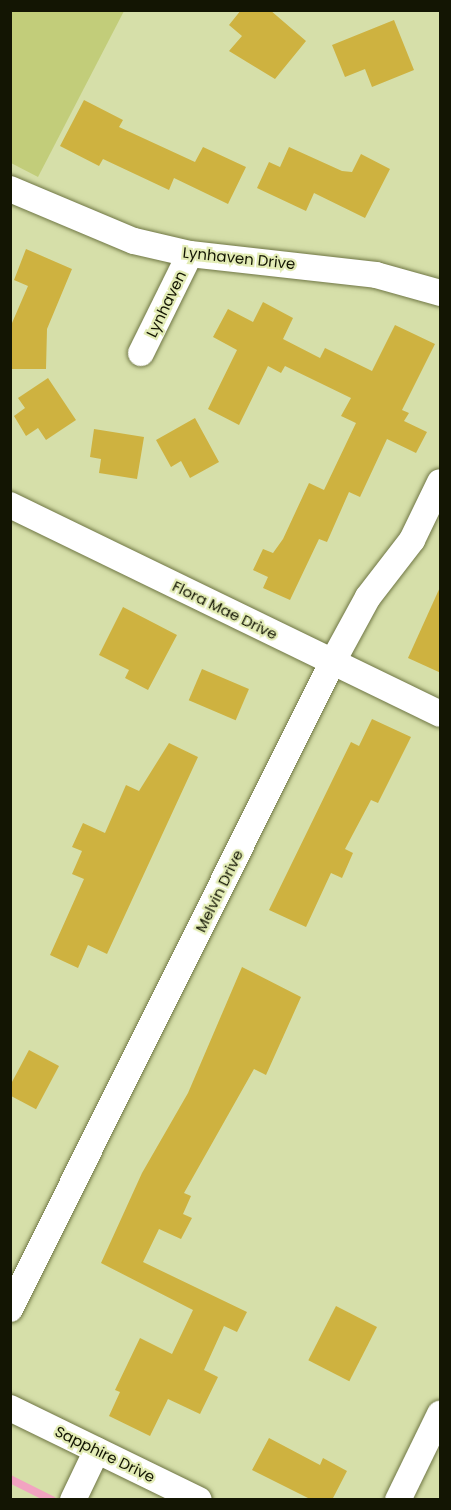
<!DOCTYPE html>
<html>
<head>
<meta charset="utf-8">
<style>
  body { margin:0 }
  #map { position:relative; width:451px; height:1510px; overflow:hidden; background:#d6dfa9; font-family:Poppins,sans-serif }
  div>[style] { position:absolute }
  .green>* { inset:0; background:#c2cd7a }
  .stream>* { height:8px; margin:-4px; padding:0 4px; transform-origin:4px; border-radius:4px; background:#f2a3c1 }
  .building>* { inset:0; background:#ceb240; transform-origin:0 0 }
  .roads { filter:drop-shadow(0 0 2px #6f7644) drop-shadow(0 0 2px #6f7644) }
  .street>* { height:26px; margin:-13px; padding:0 13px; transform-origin:13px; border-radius:13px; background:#fff }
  span { translate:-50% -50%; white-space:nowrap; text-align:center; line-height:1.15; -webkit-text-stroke:4.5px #e3ecb5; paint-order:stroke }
  .street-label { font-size:15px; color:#131503 }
  .frame { position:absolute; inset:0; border:12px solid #131503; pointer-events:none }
</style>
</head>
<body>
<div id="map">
  <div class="green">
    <i style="clip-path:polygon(10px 11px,124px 11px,38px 177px,11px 163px)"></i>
  </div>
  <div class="stream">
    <i style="left:10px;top:1479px;width:47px;rotate:26.6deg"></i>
  </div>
  <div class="building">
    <i style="clip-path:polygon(241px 10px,270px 10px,306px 41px,275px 79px,229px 51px,242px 36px,229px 25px)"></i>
    <i style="clip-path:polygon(394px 20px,414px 70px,372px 87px,365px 69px,345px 77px,332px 45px)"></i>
    <i style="clip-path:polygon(84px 100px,123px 120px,119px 127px,195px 162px,203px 147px,246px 167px,228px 204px,174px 178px,169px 190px,103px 159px,99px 166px,60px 146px)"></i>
    <i style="clip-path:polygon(289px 147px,342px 171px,352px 172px,361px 154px,390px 169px,365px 218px,314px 193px,306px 211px,257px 188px,269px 162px,280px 167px)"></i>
    <i style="clip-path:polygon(26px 249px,72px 269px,47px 329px,46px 369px,11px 369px,12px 323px,28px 286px,14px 280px)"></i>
    <i style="clip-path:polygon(263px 302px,293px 318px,283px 339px,320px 358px,325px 348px,372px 371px,395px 325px,435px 344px,402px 410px,409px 413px,404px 421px,427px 432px,416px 453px,387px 439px,360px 497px,349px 492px,327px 542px,319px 539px,290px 600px,263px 588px,268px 577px,253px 570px,263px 549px,273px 553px,283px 539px,309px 483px,324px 490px,356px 423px,341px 416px,351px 398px,285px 366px,281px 373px,268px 366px,239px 425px,208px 409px,237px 350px,213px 337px,228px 309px,253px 322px)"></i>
    <i style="clip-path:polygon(48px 378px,76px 420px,46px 440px,38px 428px,26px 436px,14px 416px,25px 408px,18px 398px)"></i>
    <i style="clip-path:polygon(195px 418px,219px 462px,190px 478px,181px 461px,171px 467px,156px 440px)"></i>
    <i style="clip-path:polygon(94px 429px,144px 437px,137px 479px,99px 473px,101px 459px,90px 457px)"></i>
    <i style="clip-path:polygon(441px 585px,441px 673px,408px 658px)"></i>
    <i style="clip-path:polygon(123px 607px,177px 635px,148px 690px,125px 678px,129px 670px,99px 655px)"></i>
    <i style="left:202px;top:669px;width:51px;height:34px;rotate:23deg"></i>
    <i style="clip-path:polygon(372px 719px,411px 737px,378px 803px,371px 800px,345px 849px,353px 853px,342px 878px,331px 873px,306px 927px,269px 910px,351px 742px,359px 746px)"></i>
    <i style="clip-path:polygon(169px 743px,198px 757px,107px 954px,88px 945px,78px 968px,50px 955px,84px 879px,72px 874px,82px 851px,72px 847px,83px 823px,105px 833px,126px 785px,139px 791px)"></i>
    <i style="clip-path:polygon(242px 967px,301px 997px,266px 1075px,254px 1069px,184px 1193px,191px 1196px,183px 1214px,192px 1218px,181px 1239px,159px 1229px,143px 1262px,247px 1312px,237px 1332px,224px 1326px,204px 1370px,218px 1377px,200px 1414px,168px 1399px,150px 1436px,109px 1416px,120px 1392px,115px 1390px,140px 1338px,172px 1354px,193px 1310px,101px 1263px,142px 1173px,188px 1093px)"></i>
    <i style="left:29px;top:1050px;width:34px;height:49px;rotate:28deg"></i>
    <i style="left:336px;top:1306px;width:46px;height:61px;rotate:27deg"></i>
    <i style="clip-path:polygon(269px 1438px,320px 1465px,323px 1458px,347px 1471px,332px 1500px,312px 1500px,252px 1470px)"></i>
  </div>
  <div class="roads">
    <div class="street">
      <i style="left:10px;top:189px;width:134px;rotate:22.8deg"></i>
      <i style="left:134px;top:241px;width:57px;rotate:13.1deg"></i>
      <i style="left:190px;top:254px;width:187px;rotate:6.4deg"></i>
      <i style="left:376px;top:275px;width:66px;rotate:15.7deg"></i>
      <i style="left:141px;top:353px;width:110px;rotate:-63.7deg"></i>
      <i style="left:10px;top:505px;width:478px;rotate:25.9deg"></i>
      <i style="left:10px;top:1309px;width:722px;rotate:-63.51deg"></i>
      <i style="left:332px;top:663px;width:75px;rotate:-61.4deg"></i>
      <i style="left:368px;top:597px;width:72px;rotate:-52.3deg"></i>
      <i style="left:412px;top:540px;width:64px;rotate:-64.2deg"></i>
      <i style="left:10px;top:1408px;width:210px;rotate:26deg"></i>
      <i style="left:73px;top:1500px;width:55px;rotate:-64.4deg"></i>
      <i style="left:398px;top:1500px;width:96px;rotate:-64deg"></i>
    </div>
  </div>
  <div class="street-label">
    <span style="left:239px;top:258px;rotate:6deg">Lynhaven Drive</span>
    <span style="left:166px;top:304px;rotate:-64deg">Lynhaven</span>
    <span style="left:225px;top:610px;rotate:26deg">Flora Mae Drive</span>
    <span style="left:219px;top:891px;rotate:-64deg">Melvin Drive</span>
    <span style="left:105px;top:1454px;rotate:26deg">Sapphire Drive</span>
  </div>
  <div class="frame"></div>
</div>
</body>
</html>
